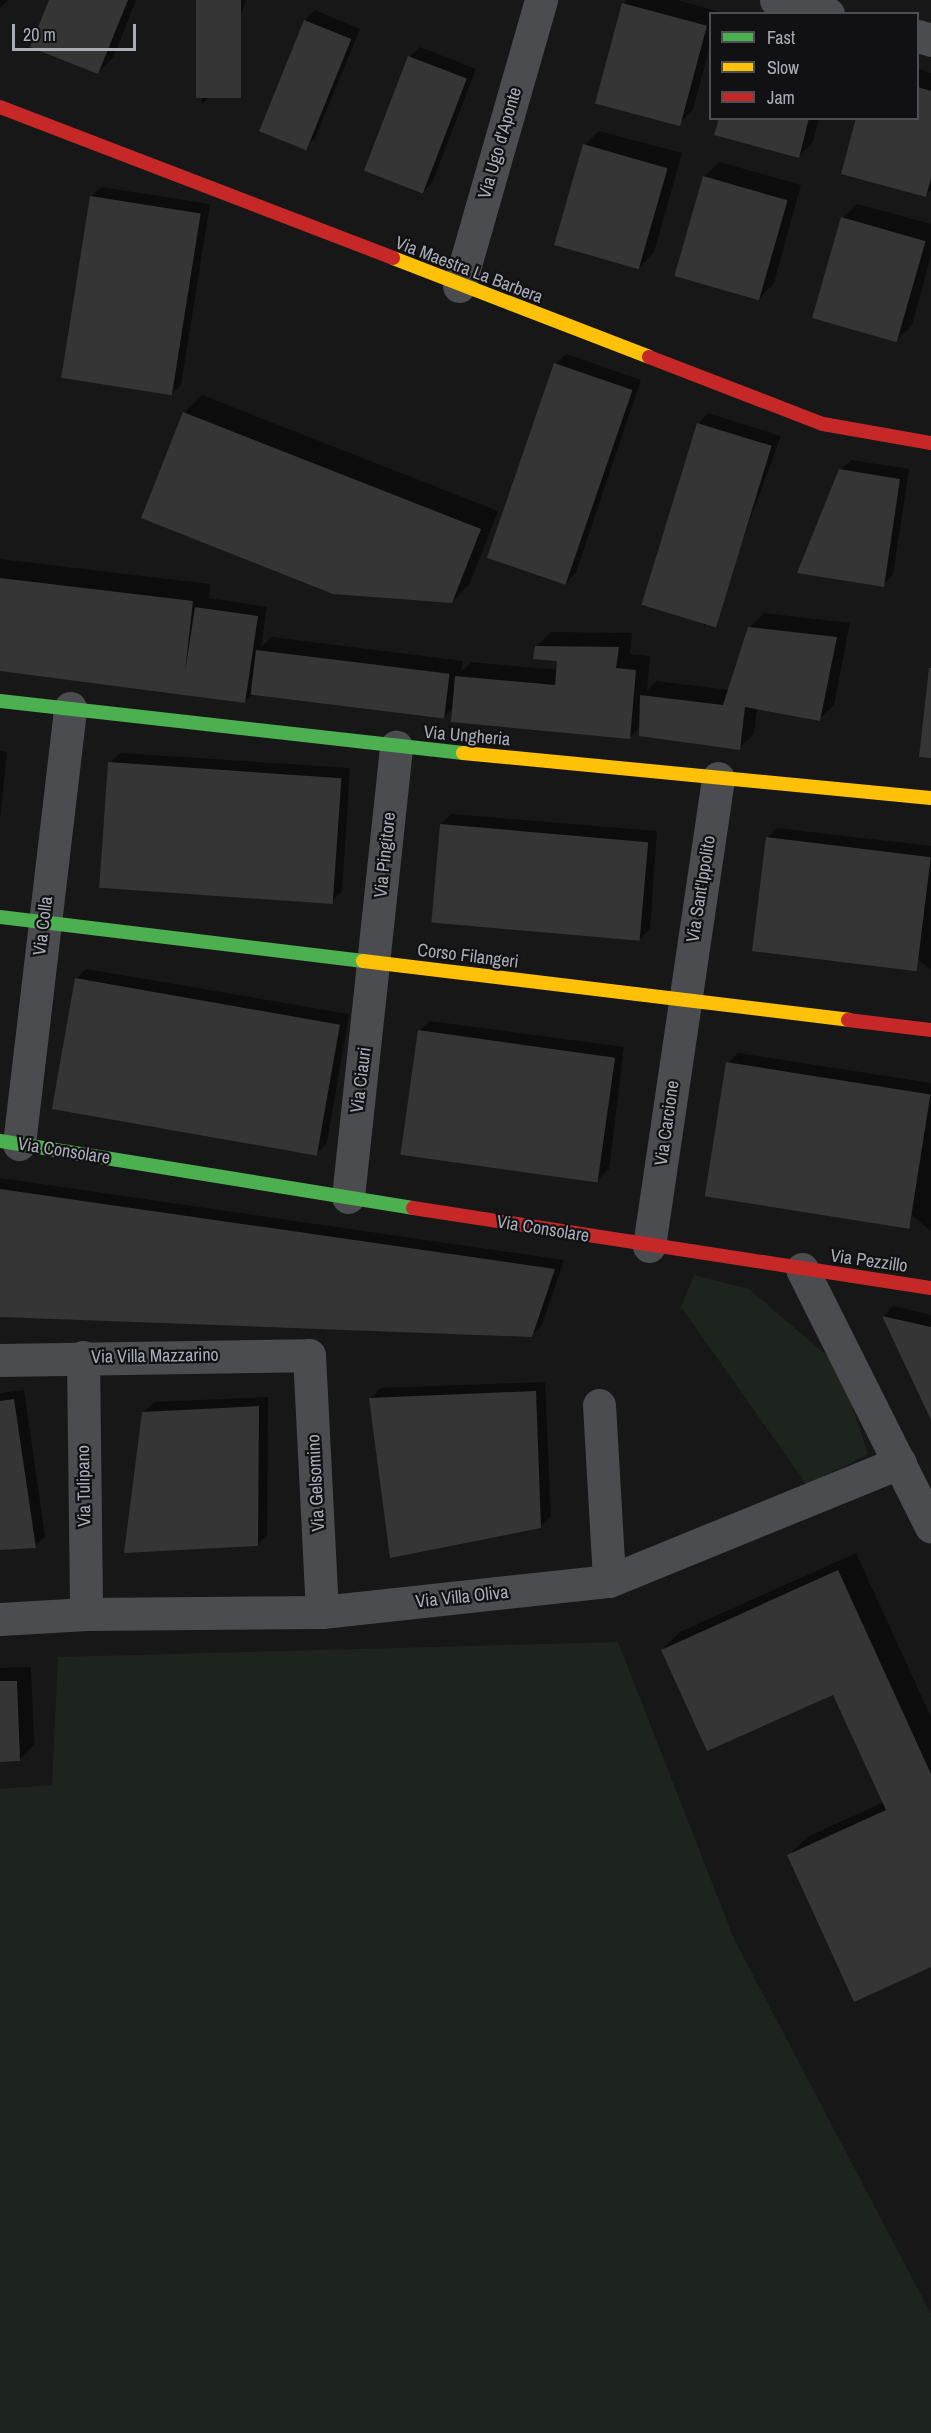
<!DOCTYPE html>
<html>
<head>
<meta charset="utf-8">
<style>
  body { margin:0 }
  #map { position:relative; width:931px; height:2433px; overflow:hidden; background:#171717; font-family:"Archivo Narrow",sans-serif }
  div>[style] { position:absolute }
  .green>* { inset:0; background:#1d241e }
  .shadow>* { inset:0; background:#0007 }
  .building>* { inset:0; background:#353536; transform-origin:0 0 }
  .street>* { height:33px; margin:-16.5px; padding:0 16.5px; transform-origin:16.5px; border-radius:16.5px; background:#4b4c50 }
  .fast>* { height:14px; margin:-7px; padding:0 7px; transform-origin:7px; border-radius:7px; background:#4caf50 }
  .slow>* { height:14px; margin:-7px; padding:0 7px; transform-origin:7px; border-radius:7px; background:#ffc107 }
  .jam>* { height:14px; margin:-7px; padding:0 7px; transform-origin:7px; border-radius:7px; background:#c62828 }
  span { translate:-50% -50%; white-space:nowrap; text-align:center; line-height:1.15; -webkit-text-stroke:4.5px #111113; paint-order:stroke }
  .street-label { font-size:18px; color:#a8adb8 }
  .legend { position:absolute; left:709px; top:12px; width:210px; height:108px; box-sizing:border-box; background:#111113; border:2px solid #4d4f55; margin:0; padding:8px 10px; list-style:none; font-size:18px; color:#a8adb8 }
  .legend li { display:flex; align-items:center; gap:12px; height:30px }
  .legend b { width:30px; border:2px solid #4d4f55 }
  .scale { position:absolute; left:12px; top:24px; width:124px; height:27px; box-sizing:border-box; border:3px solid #a8adb8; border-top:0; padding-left:8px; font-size:18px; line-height:21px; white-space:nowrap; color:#a8adb8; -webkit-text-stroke:4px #111113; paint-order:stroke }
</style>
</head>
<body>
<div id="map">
  <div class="green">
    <i style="clip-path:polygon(694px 1275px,749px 1289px,839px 1366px,868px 1454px,807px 1485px,681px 1307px)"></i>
    <i style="clip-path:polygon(618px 1642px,734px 1939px,931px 2314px,931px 2433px,0 2433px,0 1789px,52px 1785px,58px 1657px)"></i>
  </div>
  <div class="shadow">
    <i style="clip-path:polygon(0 0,8px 0,0 8px)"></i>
    <i style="clip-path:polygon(51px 0,136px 0,113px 58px,98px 72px)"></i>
    <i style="clip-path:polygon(197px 0,246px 0,212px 94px,202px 104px)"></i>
    <i style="clip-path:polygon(627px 0,677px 0,720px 12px,710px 14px,710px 46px,693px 110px,678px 124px,623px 4px)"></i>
    <i style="clip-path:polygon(315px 10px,360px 29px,315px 138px,305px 148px,305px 20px)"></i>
    <i style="clip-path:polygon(420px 47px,476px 69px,432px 183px,422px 193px,410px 57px)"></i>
    <i style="clip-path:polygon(918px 69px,931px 73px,931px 190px,925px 195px,918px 118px)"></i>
    <i style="clip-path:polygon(720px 118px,819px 118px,813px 142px,798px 157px)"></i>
    <i style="clip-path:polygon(599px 131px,682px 153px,654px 252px,640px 267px,585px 145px)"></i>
    <i style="clip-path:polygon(719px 162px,801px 185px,774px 283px,760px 298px,704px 177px)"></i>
    <i style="clip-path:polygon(101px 187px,210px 204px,181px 385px,171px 395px,91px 197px)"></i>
    <i style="clip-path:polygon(857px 204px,931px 224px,931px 256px,912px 325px,898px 339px,843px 218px)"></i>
    <i style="clip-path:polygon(566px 354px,641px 380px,576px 572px,566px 583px,556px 364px)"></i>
    <i style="clip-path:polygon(202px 395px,498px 511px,470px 583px,452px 602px,184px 413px)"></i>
    <i style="clip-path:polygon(708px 413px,781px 436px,714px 617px,704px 627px,698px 424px)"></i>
    <i style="clip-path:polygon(851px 460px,909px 469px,893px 575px,883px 585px,841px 470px)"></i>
    <i style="clip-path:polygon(0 559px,210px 584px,209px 598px,267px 607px,261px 647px,272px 637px,463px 661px,461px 672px,471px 662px,558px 670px,559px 660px,536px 647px,551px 632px,632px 633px,630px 654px,650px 656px,647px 691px,656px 681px,729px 690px,749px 628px,764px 613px,850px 623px,834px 705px,819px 719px,757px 708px,754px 734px,739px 748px,641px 726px,629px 738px,454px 707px,443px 718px,253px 694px,245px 701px,0 670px)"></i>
    <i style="clip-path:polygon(0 751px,7px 752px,0 820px)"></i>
    <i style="clip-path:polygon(120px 753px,350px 768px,342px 891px,332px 901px,110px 763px)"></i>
    <i style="clip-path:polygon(451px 814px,657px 831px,650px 929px,640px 939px,441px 824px)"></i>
    <i style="clip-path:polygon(777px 828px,931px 846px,931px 970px,767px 838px)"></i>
    <i style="clip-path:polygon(86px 969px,349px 1014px,327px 1143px,317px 1153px,76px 979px)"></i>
    <i style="clip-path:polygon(430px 1021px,624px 1047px,609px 1169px,599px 1179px,419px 1031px)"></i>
    <i style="clip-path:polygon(738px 1053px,931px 1083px,931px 1231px,728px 1063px)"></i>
    <i style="clip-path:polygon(0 1178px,564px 1260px,542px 1325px,532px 1335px,0 1316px)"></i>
    <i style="clip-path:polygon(893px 1306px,931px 1315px,931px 1416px,884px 1316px)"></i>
    <i style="clip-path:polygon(545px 1382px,551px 1516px,541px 1526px,371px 1398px,381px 1388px)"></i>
    <i style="clip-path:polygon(24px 1390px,45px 1536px,35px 1546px,0 1549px,0 1393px)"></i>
    <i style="clip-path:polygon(268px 1397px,267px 1535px,257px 1545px,144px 1412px,154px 1402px)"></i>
    <i style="clip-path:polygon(856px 1553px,931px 1717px,931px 1965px,789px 1855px,807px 1837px,884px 1802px,834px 1693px,662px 1650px,680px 1632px)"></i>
    <i style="clip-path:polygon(31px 1667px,34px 1745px,20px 1759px,0 1760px,0 1668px)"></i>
  </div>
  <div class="building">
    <i style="clip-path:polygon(49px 0,128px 0,98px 74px,30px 47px)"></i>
    <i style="left:196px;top:0;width:45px;height:98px"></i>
    <i style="left:622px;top:3px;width:88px;height:104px;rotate:15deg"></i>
    <i style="left:304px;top:20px;width:51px;height:120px;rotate:22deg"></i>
    <i style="left:408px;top:56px;width:63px;height:123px;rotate:21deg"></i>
    <i style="clip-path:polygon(918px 87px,931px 91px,931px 178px,926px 197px,841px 174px,856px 118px,918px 118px)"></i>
    <i style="clip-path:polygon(719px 118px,809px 118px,799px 158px,714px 135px)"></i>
    <i style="left:583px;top:144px;width:88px;height:105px;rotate:16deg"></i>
    <i style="left:703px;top:176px;width:88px;height:104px;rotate:16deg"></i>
    <i style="left:90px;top:196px;width:112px;height:184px;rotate:9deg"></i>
    <i style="left:841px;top:217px;width:88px;height:105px;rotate:16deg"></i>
    <i style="left:554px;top:363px;width:83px;height:206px;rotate:19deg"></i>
    <i style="clip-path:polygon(183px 412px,481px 529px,452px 603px,333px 594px,141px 518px)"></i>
    <i style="left:697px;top:423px;width:78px;height:190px;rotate:17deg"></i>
    <i style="clip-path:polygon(839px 469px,900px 479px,884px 587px,797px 573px)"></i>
    <i style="clip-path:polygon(0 578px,193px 601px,185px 672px,195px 607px,258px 616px,245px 703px,0 671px)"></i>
    <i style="clip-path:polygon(748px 627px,837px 637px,820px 721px,745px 707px,740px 750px,639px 736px,640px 695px,723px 705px)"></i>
    <i style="clip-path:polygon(535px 646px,619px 647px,616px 668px,636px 670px,630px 739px,451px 722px,455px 676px,555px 685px,557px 661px,533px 659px)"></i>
    <i style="left:256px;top:650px;width:195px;height:45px;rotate:7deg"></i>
    <i style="clip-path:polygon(929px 668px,931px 668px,931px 758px,919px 757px)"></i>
    <i style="left:108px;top:762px;width:234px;height:126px;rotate:4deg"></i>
    <i style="left:440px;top:824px;width:209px;height:99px;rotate:5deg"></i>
    <i style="left:766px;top:837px;width:166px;height:115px;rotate:7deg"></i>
    <i style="left:75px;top:978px;width:269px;height:133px;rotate:10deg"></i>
    <i style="left:418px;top:1030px;width:199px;height:126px;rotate:8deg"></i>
    <i style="left:726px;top:1062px;width:207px;height:136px;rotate:9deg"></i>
    <i style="clip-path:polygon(0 1189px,555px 1269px,532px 1337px,0 1317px)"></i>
    <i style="clip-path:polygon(882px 1316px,931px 1327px,931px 1420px)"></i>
    <i style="clip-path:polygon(536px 1391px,541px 1528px,390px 1558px,369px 1398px)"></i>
    <i style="clip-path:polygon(14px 1399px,36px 1548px,0 1550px,0 1401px)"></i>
    <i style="clip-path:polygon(259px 1406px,258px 1546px,124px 1553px,142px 1412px)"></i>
    <i style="clip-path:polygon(838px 1570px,931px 1774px,931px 1967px,854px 2002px,787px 1855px,886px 1810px,833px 1695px,707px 1751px,661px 1650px)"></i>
    <i style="clip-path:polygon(0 1681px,17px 1681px,20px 1761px,0 1762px)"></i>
  </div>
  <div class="street">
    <i style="left:776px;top:0;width:54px;rotate:15.1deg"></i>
    <i style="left:918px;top:36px;width:14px;rotate:17deg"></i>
    <i style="left:459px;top:286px;width:298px;rotate:-74deg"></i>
    <i style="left:19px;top:1144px;width:439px;rotate:-83.3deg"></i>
    <i style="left:348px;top:1197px;width:453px;rotate:-83.9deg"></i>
    <i style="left:649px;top:1246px;width:473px;rotate:-81.6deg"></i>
    <i style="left:802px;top:1269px;width:288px;rotate:63.4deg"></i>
    <i style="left:83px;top:1357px;width:257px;rotate:89.3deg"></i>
    <i style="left:0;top:1360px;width:309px;rotate:-0.9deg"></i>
    <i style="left:309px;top:1355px;width:257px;rotate:87.1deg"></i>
    <i style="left:599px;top:1405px;width:176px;rotate:86.7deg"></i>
    <i style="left:0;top:1619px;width:86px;rotate:-3.3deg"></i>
    <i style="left:86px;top:1614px;width:236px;rotate:-0.5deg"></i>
    <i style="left:322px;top:1612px;width:289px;rotate:-6.2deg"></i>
    <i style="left:609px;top:1581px;width:314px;rotate:-22.2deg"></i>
  </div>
  <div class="fast">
    <i style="left:0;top:701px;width:466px;rotate:6.4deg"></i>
    <i style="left:0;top:917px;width:366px;rotate:6.9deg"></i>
    <i style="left:0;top:1141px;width:418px;rotate:9.2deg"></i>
  </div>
  <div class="slow">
    <i style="left:393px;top:258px;width:274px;rotate:21.1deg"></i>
    <i style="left:463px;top:753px;width:470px;rotate:5.5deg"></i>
    <i style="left:363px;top:961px;width:489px;rotate:6.9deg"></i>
  </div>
  <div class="jam">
    <i style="left:0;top:107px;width:421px;rotate:21deg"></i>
    <i style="left:649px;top:357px;width:186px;rotate:21.1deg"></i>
    <i style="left:823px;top:424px;width:110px;rotate:10deg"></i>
    <i style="left:848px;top:1020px;width:84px;rotate:6.9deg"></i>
    <i style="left:413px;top:1208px;width:524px;rotate:8.78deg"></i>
  </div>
  <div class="street-label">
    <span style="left:500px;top:143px;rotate:-74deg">Via Ugo d'Aponte</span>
    <span style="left:469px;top:270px;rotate:21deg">Via Maestra La Barbera</span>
    <span style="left:467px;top:736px;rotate:5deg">Via Ungheria</span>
    <span style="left:385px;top:855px;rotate:-84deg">Via Pingitore</span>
    <span style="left:701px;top:889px;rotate:-81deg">Via Sant'Ippolito</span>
    <span style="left:43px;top:926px;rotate:-83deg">Via Colla</span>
    <span style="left:468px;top:956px;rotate:7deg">Corso Filangeri</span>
    <span style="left:361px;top:1080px;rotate:-83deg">Via Ciauri</span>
    <span style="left:667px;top:1123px;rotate:-82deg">Via Carcione</span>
    <span style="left:64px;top:1151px;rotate:9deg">Via Consolare</span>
    <span style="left:543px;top:1229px;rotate:9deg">Via Consolare</span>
    <span style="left:869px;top:1261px;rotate:8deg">Via Pezzillo</span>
    <span style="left:155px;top:1356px;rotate:-1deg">Via Villa Mazzarino</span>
    <span style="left:316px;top:1483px;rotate:-93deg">Via Gelsomino</span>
    <span style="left:84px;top:1486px;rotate:-91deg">Via Tulipano</span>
    <span style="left:462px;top:1597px;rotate:-6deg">Via Villa Oliva</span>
  </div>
  <ul class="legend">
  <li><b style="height:8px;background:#4caf50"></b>Fast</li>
  <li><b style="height:8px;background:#ffc107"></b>Slow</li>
  <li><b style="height:8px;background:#c62828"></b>Jam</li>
  </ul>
  <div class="scale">20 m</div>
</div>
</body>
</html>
